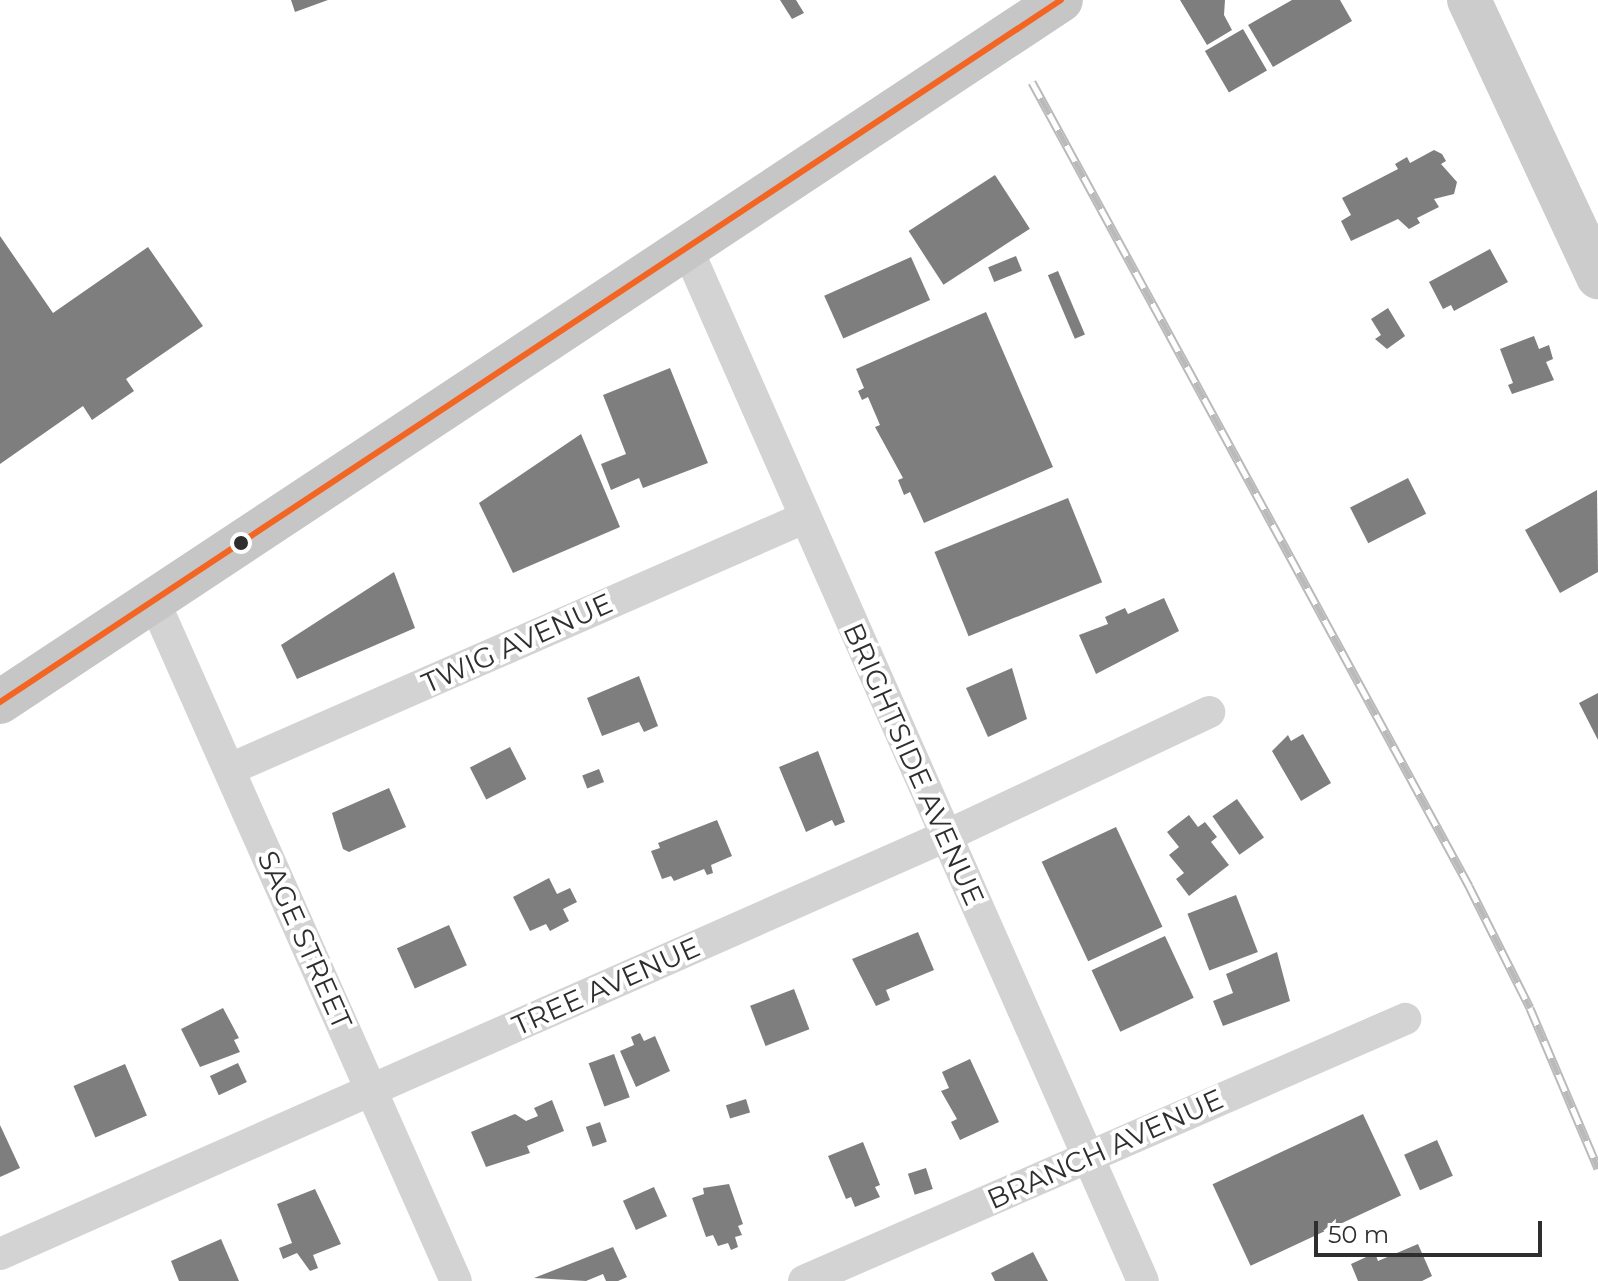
<!DOCTYPE html>
<html>
<head>
<meta charset="utf-8">
<style>
  body { margin:0 }
  #map { position:relative; width:1598px; height:1281px; overflow:hidden; background:#fff; font-family:Montserrat,sans-serif }
  div>[style] { position:absolute }
  .building>* { inset:0; background:#7e7e7e; transform-origin:0 0 }
  .minor>* { height:32px; margin:-16px; padding:0 16px; transform-origin:16px; border-radius:16px; background:#d3d3d3 }
  .secondary>* { height:44px; margin:-22px; padding:0 22px; transform-origin:22px; border-radius:22px; background:#ccc }
  .primary>* { height:44px; margin:-22px; padding:0 22px; transform-origin:22px; border-radius:22px; background:#c6c6c6 }
  .rail>* { height:9px; margin-top:-4.5px; transform-origin:0; background:repeating-linear-gradient(90deg,#fff 0 18px,#bababa 0 36px); box-sizing:border-box; border-block:2px solid #bababa }
  .bus-1>* { height:6px; margin:-3px; padding:0 3px; transform-origin:3px; border-radius:3px; background:#f26522 }
  .dots>* { width:22px; height:22px; translate:-50% -50%; box-sizing:border-box; border:4px solid #fff; border-radius:50% }
  span { translate:-50% -50%; white-space:nowrap; text-align:center; line-height:1.15; -webkit-text-stroke:8px #fff; paint-order:stroke }
  .street-label { font-size:28px; color:#2e2e2e }
  .scale { position:absolute; left:1314px; top:1221px; width:228px; height:36px; box-sizing:border-box; border:4px solid #2e2e2e; border-top:0; padding-left:10px; font-size:24px; line-height:28px; white-space:nowrap; color:#2e2e2e; -webkit-text-stroke:6px #fff; paint-order:stroke }
</style>
</head>
<body>
<div id="map">
  <div class="building">
    <i style="clip-path:polygon(291px 0,328px 0,295px 12px)"></i>
    <i style="clip-path:polygon(780px 0,796px 0,804px 13px,792px 19px)"></i>
    <i style="clip-path:polygon(1180px 0,1225px 0,1224px 15px,1232px 30px,1207px 45px)"></i>
    <i style="clip-path:polygon(1292px 0,1340px 0,1352px 21px,1273px 67px,1248px 25px)"></i>
    <i style="left:1243px;top:29px;width:48px;height:44px;rotate:60deg"></i>
    <i style="clip-path:polygon(1434px 150px,1442px 154px,1446px 161px,1441px 164px,1457px 182px,1454px 194px,1434px 199px,1439px 207px,1417px 218px,1420px 223px,1409px 229px,1398px 219px,1351px 241px,1341px 221px,1351px 215px,1342px 198px,1398px 169px,1395px 164px,1407px 157px,1410px 163px)"></i>
    <i style="left:995px;top:175px;width:64px;height:103px;rotate:57deg"></i>
    <i style="clip-path:polygon(0 236px,53px 313px,148px 247px,203px 326px,126px 379px,134px 391px,92px 420px,83px 406px,0 464px)"></i>
    <i style="clip-path:polygon(1490px 249px,1508px 282px,1454px 311px,1451px 305px,1443px 309px,1429px 282px)"></i>
    <i style="left:1016px;top:256px;width:16px;height:30px;rotate:68deg"></i>
    <i style="left:911px;top:257px;width:47px;height:95px;rotate:66deg"></i>
    <i style="left:1058px;top:271px;width:69px;height:11px;rotate:67deg"></i>
    <i style="clip-path:polygon(1388px 308px,1405px 336px,1387px 349px,1375px 339px,1381px 335px,1371px 319px)"></i>
    <i style="clip-path:polygon(986px 312px,1053px 467px,924px 523px,910px 492px,904px 495px,898px 480px,903px 478px,875px 427px,880px 425px,868px 397px,862px 400px,858px 391px,864px 388px,856px 369px)"></i>
    <i style="clip-path:polygon(1534px 336px,1539px 349px,1549px 345px,1553px 359px,1546px 362px,1554px 380px,1512px 394px,1508px 385px,1513px 383px,1500px 349px)"></i>
    <i style="clip-path:polygon(670px 368px,708px 463px,643px 488px,639px 478px,611px 490px,601px 464px,626px 454px,603px 395px)"></i>
    <i style="clip-path:polygon(581px 434px,620px 527px,513px 573px,479px 503px)"></i>
    <i style="left:1408px;top:478px;width:40px;height:65px;rotate:63deg"></i>
    <i style="clip-path:polygon(1597px 490px,1598px 572px,1560px 593px,1525px 530px)"></i>
    <i style="left:1068px;top:498px;width:91px;height:144px;rotate:68deg"></i>
    <i style="clip-path:polygon(394px 572px,415px 628px,297px 679px,281px 645px)"></i>
    <i style="clip-path:polygon(1164px 598px,1179px 631px,1096px 674px,1079px 635px,1108px 624px,1105px 617px,1125px 608px,1128px 614px)"></i>
    <i style="clip-path:polygon(1012px 668px,1027px 719px,988px 737px,966px 688px)"></i>
    <i style="clip-path:polygon(639px 676px,658px 726px,644px 732px,639px 722px,602px 736px,587px 698px)"></i>
    <i style="clip-path:polygon(1598px 693px,1598px 740px,1579px 703px)"></i>
    <i style="clip-path:polygon(1303px 734px,1331px 783px,1301px 801px,1272px 751px,1288px 735px,1291px 741px)"></i>
    <i style="left:510px;top:747px;width:36px;height:45px;rotate:63deg"></i>
    <i style="clip-path:polygon(818px 751px,845px 822px,835px 826px,832px 820px,806px 832px,779px 767px)"></i>
    <i style="left:599px;top:769px;width:14px;height:18px;rotate:69deg"></i>
    <i style="clip-path:polygon(389px 788px,406px 827px,349px 852px,343px 849px,332px 813px)"></i>
    <i style="left:1237px;top:799px;width:47px;height:30px;rotate:55deg"></i>
    <i style="clip-path:polygon(1189px 815px,1198px 827px,1205px 822px,1217px 837px,1211px 842px,1229px 865px,1189px 896px,1176px 879px,1184px 873px,1169px 855px,1179px 847px,1167px 832px)"></i>
    <i style="clip-path:polygon(717px 820px,732px 856px,711px 865px,713px 873px,707px 875px,704px 869px,674px 881px,671px 876px,662px 879px,651px 851px,660px 848px,658px 843px)"></i>
    <i style="left:1116px;top:827px;width:110px;height:82px;rotate:65deg"></i>
    <i style="clip-path:polygon(549px 878px,557px 894px,570px 888px,577px 902px,563px 909px,569px 921px,550px 931px,546px 924px,530px 931px,513px 897px)"></i>
    <i style="left:1236px;top:895px;width:61px;height:52px;rotate:69deg"></i>
    <i style="left:449px;top:925px;width:44px;height:57px;rotate:66deg"></i>
    <i style="clip-path:polygon(918px 932px,934px 970px,886px 990px,890px 1000px,876px 1006px,852px 959px)"></i>
    <i style="left:1165px;top:936px;width:68px;height:81px;rotate:65deg"></i>
    <i style="clip-path:polygon(1277px 952px,1290px 1001px,1223px 1026px,1213px 1001px,1233px 993px,1226px 974px)"></i>
    <i style="left:794px;top:989px;width:43px;height:47px;rotate:69deg"></i>
    <i style="clip-path:polygon(223px 1008px,239px 1038px,234px 1040px,240px 1052px,200px 1067px,181px 1029px)"></i>
    <i style="clip-path:polygon(640px 1033px,644px 1041px,655px 1036px,670px 1071px,636px 1087px,620px 1051px,634px 1045px,631px 1037px)"></i>
    <i style="left:614px;top:1054px;width:46px;height:27px;rotate:70deg"></i>
    <i style="clip-path:polygon(970px 1059px,999px 1122px,960px 1140px,951px 1122px,957px 1119px,941px 1091px,949px 1088px,942px 1072px)"></i>
    <i style="left:238px;top:1063px;width:21px;height:31px;rotate:65deg"></i>
    <i style="left:125px;top:1064px;width:56px;height:56px;rotate:67deg"></i>
    <i style="left:746px;top:1099px;width:14px;height:21px;rotate:73deg"></i>
    <i style="clip-path:polygon(552px 1100px,564px 1131px,527px 1146px,530px 1153px,486px 1167px,471px 1132px,515px 1114px,526px 1121px,538px 1116px,534px 1108px)"></i>
    <i style="left:1363px;top:1114px;width:90px;height:166px;rotate:65deg"></i>
    <i style="left:600px;top:1122px;width:21px;height:15px;rotate:71deg"></i>
    <i style="clip-path:polygon(0 1125px,20px 1168px,0 1177px)"></i>
    <i style="left:1437px;top:1140px;width:39px;height:36px;rotate:66deg"></i>
    <i style="clip-path:polygon(863px 1142px,880px 1185px,875px 1187px,880px 1197px,855px 1207px,851px 1197px,846px 1199px,828px 1156px)"></i>
    <i style="left:926px;top:1168px;width:22px;height:19px;rotate:72deg"></i>
    <i style="clip-path:polygon(729px 1184px,743px 1224px,738px 1226px,742px 1235px,735px 1237px,738px 1247px,731px 1250px,728px 1243px,718px 1246px,713px 1235px,706px 1237px,692px 1198px,704px 1194px,703px 1188px)"></i>
    <i style="left:654px;top:1187px;width:32px;height:34px;rotate:66deg"></i>
    <i style="clip-path:polygon(315px 1189px,341px 1244px,313px 1255px,318px 1268px,310px 1271px,297px 1253px,283px 1259px,279px 1248px,292px 1243px,277px 1204px)"></i>
    <i style="clip-path:polygon(221px 1239px,239px 1281px,179px 1281px,171px 1261px)"></i>
    <i style="clip-path:polygon(1418px 1244px,1432px 1276px,1422px 1281px,1358px 1281px,1351px 1264px,1375px 1253px,1378px 1261px)"></i>
    <i style="clip-path:polygon(613px 1247px,627px 1277px,618px 1281px,606px 1281px,603px 1274px,586px 1281px,534px 1278px)"></i>
    <i style="clip-path:polygon(1033px 1252px,1048px 1281px,995px 1281px,991px 1273px)"></i>
  </div>
  <div class="minor">
    <i style="left:686px;top:246px;width:1131px;rotate:66.18deg"></i>
    <i style="left:153px;top:599px;width:746px;rotate:66.05deg"></i>
    <i style="left:230px;top:769px;width:626px;rotate:-23.62deg"></i>
    <i style="left:0;top:1254px;width:1034px;rotate:-23.84deg"></i>
    <i style="left:946px;top:836px;width:291px;rotate:-25.2deg"></i>
    <i style="left:804px;top:1281px;width:656px;rotate:-23.55deg"></i>
  </div>
  <div class="secondary">
    <i style="left:1469px;top:0;width:306px;rotate:65deg"></i>
  </div>
  <div class="primary">
    <i style="left:0;top:702px;width:1272px;rotate:-33.49deg"></i>
  </div>
  <div class="rail">
    <i style="left:1032px;top:82px;width:915px;rotate:61.47deg"></i>
    <i style="left:1469px;top:886px;width:136px;rotate:63.4deg"></i>
    <i style="left:1530px;top:1008px;width:174px;rotate:67deg"></i>
  </div>
  <div class="bus-1">
    <i style="left:0;top:702px;width:1272px;rotate:-33.49deg"></i>
  </div>
  <div class="dots">
    <i style="left:241px;top:543px;background:#2e2e2e"></i>
  </div>
  <div class="street-label">
    <span style="left:517px;top:643px;rotate:-24deg">TWIG AVENUE</span>
    <span style="left:914px;top:764px;rotate:66deg">BRIGHTSIDE AVENUE</span>
    <span style="left:305px;top:940px;rotate:66deg">SAGE STREET</span>
    <span style="left:606px;top:986px;rotate:-24deg">TREE AVENUE</span>
    <span style="left:1105px;top:1149px;rotate:-24deg">BRANCH AVENUE</span>
  </div>
  <div class="scale">50 m</div>
</div>
</body>
</html>
